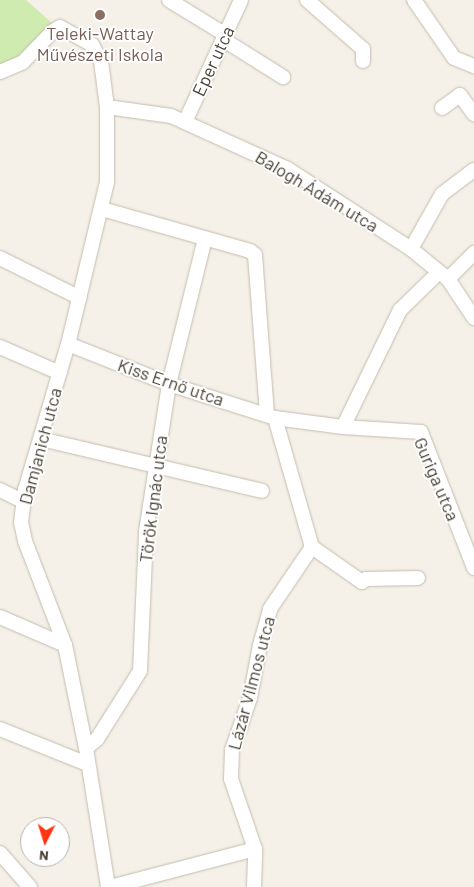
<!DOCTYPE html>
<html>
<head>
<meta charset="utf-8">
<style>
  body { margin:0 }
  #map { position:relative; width:474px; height:887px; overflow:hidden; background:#f5f1e8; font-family:Barlow,sans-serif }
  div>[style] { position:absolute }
  .green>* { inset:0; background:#d0ebaf }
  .roads { filter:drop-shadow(0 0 1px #c4bbad) drop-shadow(0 0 1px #c4bbad) }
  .minor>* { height:14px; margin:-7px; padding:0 7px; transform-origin:7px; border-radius:7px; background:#fff }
  .dots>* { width:14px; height:14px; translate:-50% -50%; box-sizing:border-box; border:2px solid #fff; border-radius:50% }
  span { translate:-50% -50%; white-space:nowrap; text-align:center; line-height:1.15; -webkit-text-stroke:4px #fff; paint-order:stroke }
  .education-label { font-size:18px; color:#785e54 }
  .street-label { font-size:18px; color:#484136 }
  .north { position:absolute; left:20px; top:817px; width:50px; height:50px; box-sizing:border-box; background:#fff; border:1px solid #b6b3af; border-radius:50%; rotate:185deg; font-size:14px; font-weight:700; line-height:20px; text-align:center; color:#484136 }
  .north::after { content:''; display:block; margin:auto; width:18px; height:22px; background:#ff3514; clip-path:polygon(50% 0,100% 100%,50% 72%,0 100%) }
</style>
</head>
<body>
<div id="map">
  <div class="green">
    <i style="clip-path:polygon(0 0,26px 0,52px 23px,15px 61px,0 69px)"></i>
  </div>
  <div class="roads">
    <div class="minor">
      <i style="left:169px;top:0;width:67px;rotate:31.6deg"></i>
      <i style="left:307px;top:0;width:74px;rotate:41.2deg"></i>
      <i style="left:363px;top:49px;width:12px;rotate:90deg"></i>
      <i style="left:414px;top:0;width:70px;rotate:55.4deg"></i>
      <i style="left:454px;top:58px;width:22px;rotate:22deg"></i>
      <i style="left:224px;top:40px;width:70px;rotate:32.1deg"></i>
      <i style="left:0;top:72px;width:25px;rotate:-23deg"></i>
      <i style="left:23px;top:62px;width:43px;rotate:-45.9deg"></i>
      <i style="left:53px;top:31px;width:8px;rotate:-30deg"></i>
      <i style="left:60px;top:27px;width:37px;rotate:29deg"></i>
      <i style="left:92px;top:45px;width:18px;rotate:61deg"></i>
      <i style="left:101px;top:61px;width:46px;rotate:82.6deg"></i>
      <i style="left:107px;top:107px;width:75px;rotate:90deg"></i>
      <i style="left:107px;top:182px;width:167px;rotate:103.5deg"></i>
      <i style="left:68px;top:344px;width:152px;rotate:106.4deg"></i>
      <i style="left:25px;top:490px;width:32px;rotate:97deg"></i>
      <i style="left:21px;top:522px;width:19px;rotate:78deg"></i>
      <i style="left:25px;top:541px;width:111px;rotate:69deg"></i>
      <i style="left:65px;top:645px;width:105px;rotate:78.5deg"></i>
      <i style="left:86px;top:748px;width:141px;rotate:81deg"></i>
      <i style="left:107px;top:107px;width:65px;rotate:8deg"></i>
      <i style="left:171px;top:116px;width:128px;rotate:24.4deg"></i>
      <i style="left:288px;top:169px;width:147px;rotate:33deg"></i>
      <i style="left:411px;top:249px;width:48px;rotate:39deg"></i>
      <i style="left:448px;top:279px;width:47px;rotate:56.3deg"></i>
      <i style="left:442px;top:108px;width:22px;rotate:-36deg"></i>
      <i style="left:460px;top:95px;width:24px;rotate:54deg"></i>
      <i style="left:185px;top:122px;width:134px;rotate:-65.3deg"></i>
      <i style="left:102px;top:209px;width:154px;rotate:15.8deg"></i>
      <i style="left:250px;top:251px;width:6px;rotate:39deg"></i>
      <i style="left:255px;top:255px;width:158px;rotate:85.7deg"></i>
      <i style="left:411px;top:249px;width:63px;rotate:-60.6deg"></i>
      <i style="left:442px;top:194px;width:40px;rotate:-37deg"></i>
      <i style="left:0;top:258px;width:89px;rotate:26.6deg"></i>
      <i style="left:448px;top:279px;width:37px;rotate:-45deg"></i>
      <i style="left:68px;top:344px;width:109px;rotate:21.6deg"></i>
      <i style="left:169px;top:384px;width:111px;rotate:17.8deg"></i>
      <i style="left:275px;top:418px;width:69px;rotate:7.5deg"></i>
      <i style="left:343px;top:427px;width:130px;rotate:-64deg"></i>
      <i style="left:400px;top:310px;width:54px;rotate:-44.3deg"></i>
      <i style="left:0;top:347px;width:65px;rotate:23.4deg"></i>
      <i style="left:275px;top:418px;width:134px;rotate:74deg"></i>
      <i style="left:343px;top:427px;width:78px;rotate:3.7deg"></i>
      <i style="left:421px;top:432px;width:146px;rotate:68.7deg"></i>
      <i style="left:41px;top:439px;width:227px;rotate:13.2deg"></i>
      <i style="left:0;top:490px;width:25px;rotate:26deg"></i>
      <i style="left:312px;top:547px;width:61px;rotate:35deg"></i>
      <i style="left:362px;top:582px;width:5px;rotate:-37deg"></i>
      <i style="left:366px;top:579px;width:52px;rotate:-1.1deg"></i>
      <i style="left:0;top:617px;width:71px;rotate:23.3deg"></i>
      <i style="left:0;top:729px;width:94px;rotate:21.9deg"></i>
      <i style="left:86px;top:748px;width:14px;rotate:-39deg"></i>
      <i style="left:97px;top:739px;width:80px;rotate:-57.7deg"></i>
      <i style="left:140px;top:671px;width:140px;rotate:-87.5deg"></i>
      <i style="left:146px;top:531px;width:149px;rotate:-81.1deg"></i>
      <i style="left:169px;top:384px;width:150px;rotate:-76.1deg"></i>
      <i style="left:0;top:853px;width:45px;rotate:48.6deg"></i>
      <i style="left:110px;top:887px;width:150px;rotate:-14.7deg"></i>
      <i style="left:254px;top:887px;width:38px;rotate:-88deg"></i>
      <i style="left:255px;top:849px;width:74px;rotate:-108.9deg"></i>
      <i style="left:231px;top:779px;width:29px;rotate:-88deg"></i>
      <i style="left:232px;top:750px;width:55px;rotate:-70.9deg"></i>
      <i style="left:250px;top:698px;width:54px;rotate:-79.3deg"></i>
      <i style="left:260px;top:645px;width:37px;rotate:-74deg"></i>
      <i style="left:270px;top:609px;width:75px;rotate:-55.9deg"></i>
    </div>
  </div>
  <div class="dots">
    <i style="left:100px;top:15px;background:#8d6e63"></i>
  </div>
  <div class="education-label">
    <span style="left:100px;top:44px">Teleki-Wattay<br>Művészeti Iskola</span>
  </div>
  <div class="street-label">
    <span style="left:213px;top:61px;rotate:-65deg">Eper utca</span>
    <span style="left:317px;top:191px;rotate:31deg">Balogh Ádám utca</span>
    <span style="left:171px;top:382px;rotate:19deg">Kiss Ernő utca</span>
    <span style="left:40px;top:446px;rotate:-75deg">Damjanich utca</span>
    <span style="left:437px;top:479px;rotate:67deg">Guriga utca</span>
    <span style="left:153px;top:499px;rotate:-83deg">Török Ignác utca</span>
    <span style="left:251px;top:683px;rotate:-75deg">Lázár Vilmos utca</span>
  </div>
  <div class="north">N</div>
</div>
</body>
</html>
